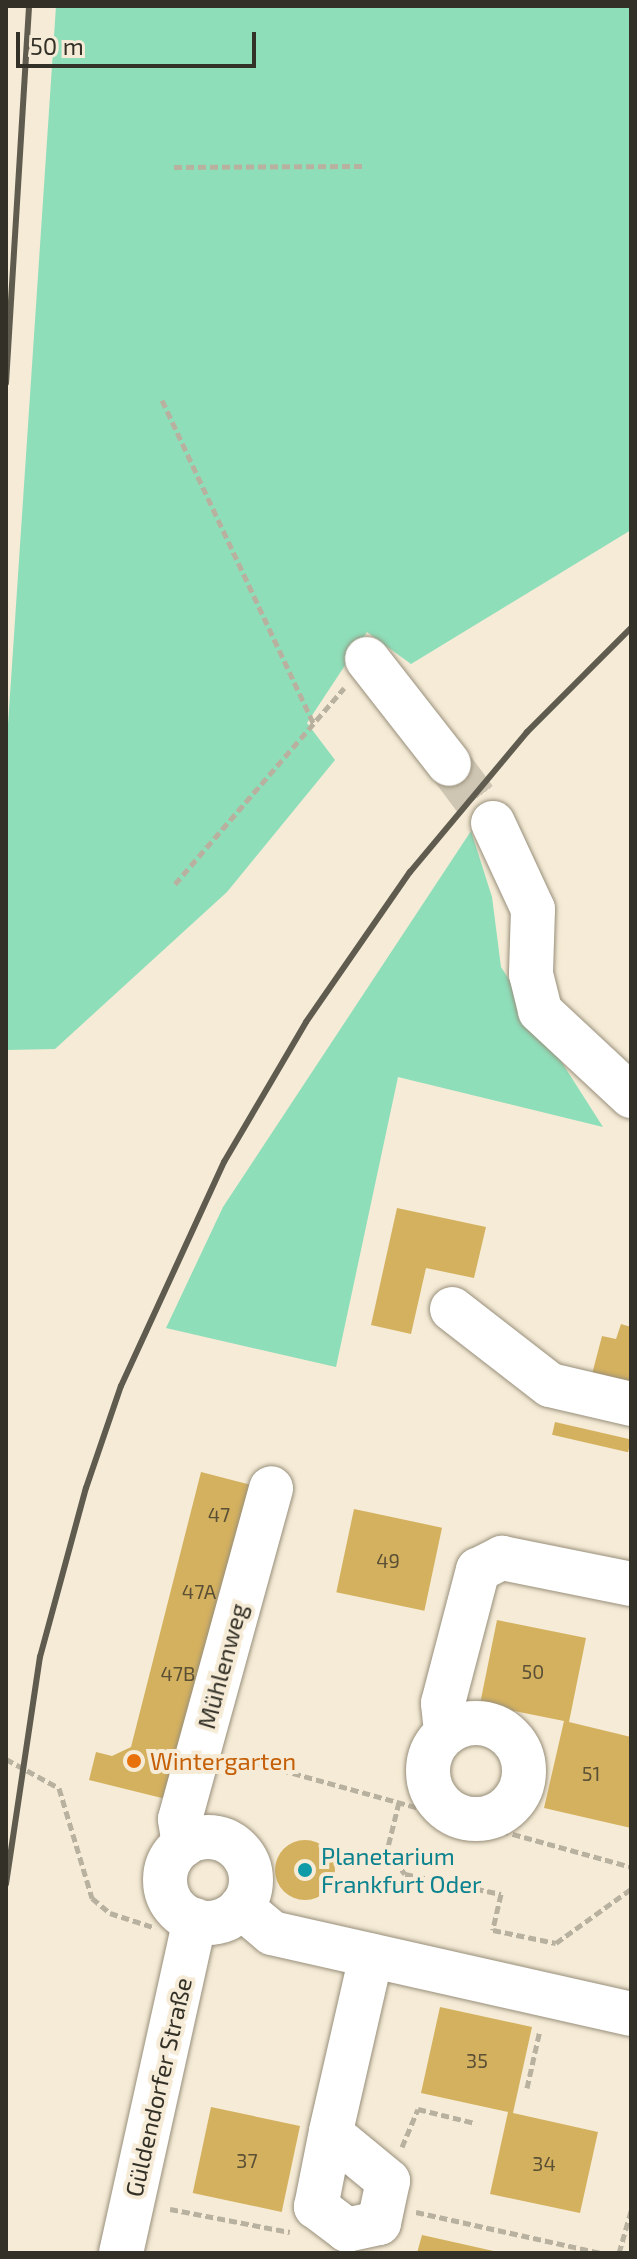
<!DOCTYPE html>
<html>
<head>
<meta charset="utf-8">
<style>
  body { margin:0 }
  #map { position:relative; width:637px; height:2259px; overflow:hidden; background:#f5ebd6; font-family:"Exo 2",sans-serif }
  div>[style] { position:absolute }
  .green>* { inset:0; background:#8edeba }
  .building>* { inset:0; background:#d4b15f; transform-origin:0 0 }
  .round { border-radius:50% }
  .minor-tunnel>* { height:44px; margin-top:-22px; transform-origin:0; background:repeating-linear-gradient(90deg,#cec6b3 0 44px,transparent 0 66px) }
  .path>* { height:5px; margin-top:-2.5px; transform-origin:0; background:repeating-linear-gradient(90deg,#b9b1a0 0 8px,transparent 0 12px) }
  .roads { filter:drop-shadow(0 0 2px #988f7b) drop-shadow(0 0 2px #988f7b) }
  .minor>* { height:44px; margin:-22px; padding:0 22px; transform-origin:22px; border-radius:22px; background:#fff }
  .minor>.ring { margin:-22px; padding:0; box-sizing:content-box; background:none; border:44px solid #fff; border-radius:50% }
  .rail>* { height:6px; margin:-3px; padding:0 3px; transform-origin:3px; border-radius:3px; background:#5f5b4f }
  .dots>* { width:22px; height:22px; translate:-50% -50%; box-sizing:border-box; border:4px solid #f5ebd6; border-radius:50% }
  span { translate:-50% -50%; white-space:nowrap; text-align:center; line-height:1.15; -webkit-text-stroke:8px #f5ebd6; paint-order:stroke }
  .number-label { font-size:20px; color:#5b5035 }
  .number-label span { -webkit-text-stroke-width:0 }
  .street-label { font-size:24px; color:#333027 }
  .food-label { font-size:24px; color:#c56008 }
  .left { translate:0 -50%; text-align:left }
  .culture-label { font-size:24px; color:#0d838f }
  .frame { position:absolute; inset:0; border:8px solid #333027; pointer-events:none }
  .scale { position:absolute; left:16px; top:32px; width:240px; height:36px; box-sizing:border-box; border:4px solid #333027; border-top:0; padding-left:10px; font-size:24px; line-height:28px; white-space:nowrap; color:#333027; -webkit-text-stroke:6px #f5ebd6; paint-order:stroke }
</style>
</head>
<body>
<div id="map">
  <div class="green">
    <i style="clip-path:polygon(56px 6px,631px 6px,631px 530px,411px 664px,367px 632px,307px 723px,335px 760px,227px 892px,55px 1049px,6px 1050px,6px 755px)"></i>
    <i style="clip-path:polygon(471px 831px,492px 897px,501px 967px,603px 1127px,398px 1077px,336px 1367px,166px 1328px,223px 1207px)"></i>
  </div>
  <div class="building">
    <i style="clip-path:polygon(397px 1208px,486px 1227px,474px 1278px,426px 1268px,411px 1334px,371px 1325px)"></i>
    <i style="clip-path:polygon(621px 1324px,631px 1327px,631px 1389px,591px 1378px,602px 1336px,616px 1339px)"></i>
    <i style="left:555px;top:1422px;width:78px;height:13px;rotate:13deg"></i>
    <i style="clip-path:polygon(201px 1472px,255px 1486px,174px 1801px,89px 1780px,96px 1752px,112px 1756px,131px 1747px)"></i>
    <i style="left:354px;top:1509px;width:90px;height:85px;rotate:12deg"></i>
    <i style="clip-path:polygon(497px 1620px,586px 1638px,569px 1722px,631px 1737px,631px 1828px,544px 1808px,564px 1721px,480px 1704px)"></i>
    <i class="round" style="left:275px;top:1840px;width:60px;height:60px"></i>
    <i style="clip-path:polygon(440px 2007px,532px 2027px,513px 2113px,598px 2132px,580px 2213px,490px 2194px,508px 2112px,421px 2093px)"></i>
    <i style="left:211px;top:2107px;width:91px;height:88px;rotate:12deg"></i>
    <i style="clip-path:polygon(422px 2235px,498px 2252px,498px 2253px,417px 2253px)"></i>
  </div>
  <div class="minor-tunnel">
    <i style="left:449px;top:764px;width:74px;rotate:53.3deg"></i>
  </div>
  <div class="path">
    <i style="left:174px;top:167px;width:188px;rotate:-0.3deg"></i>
    <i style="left:162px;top:400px;width:360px;rotate:64.9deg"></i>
    <i style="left:175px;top:884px;width:259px;rotate:-49.2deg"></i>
    <i style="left:235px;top:1757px;width:411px;rotate:15.5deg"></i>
    <i style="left:6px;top:1759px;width:60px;rotate:28.7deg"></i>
    <i style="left:59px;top:1788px;width:115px;rotate:73.3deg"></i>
    <i style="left:92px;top:1898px;width:23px;rotate:40deg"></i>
    <i style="left:110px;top:1913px;width:48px;rotate:18.1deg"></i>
    <i style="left:399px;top:1802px;width:50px;rotate:103.8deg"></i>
    <i style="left:387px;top:1851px;width:29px;rotate:52deg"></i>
    <i style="left:405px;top:1874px;width:98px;rotate:11.8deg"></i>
    <i style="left:501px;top:1894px;width:37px;rotate:103deg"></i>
    <i style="left:493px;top:1930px;width:64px;rotate:11.7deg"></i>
    <i style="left:556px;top:1943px;width:92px;rotate:-35.8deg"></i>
    <i style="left:527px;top:2088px;width:59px;rotate:-77.4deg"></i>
    <i style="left:402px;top:2147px;width:41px;rotate:-67.2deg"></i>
    <i style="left:418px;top:2109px;width:59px;rotate:13.8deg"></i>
    <i style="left:170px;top:2209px;width:122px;rotate:10.9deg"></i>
    <i style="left:416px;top:2212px;width:189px;rotate:12.5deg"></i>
    <i style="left:619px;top:2253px;width:44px;rotate:-74.1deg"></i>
  </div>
  <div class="roads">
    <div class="minor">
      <i style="left:367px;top:659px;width:133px;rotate:52deg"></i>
      <i style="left:493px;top:823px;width:95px;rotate:65.1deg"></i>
      <i style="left:533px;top:909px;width:65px;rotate:91.8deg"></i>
      <i style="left:531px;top:974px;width:38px;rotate:76deg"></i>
      <i style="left:540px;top:1011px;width:125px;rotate:43deg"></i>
      <i style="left:452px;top:1309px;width:124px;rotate:37.8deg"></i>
      <i style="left:550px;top:1385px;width:83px;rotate:13.2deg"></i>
      <i class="ring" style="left:428px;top:1723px;width:52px;height:52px"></i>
      <i style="left:446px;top:1732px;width:29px;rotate:-96deg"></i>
      <i style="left:443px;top:1703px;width:138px;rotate:-75.3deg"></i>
      <i style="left:478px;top:1570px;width:27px;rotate:-27deg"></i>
      <i style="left:502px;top:1558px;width:132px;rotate:11.4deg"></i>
      <i class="ring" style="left:165px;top:1837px;width:42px;height:42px"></i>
      <i style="left:184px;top:1845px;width:26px;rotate:-99deg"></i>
      <i style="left:180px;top:1819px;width:343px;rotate:-74.6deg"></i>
      <i style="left:241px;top:1907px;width:40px;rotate:40deg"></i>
      <i style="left:272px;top:1933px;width:368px;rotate:12.7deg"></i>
      <i style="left:331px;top:2134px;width:74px;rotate:39.5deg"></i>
      <i style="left:388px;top:2181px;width:43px;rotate:102.1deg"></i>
      <i style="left:379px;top:2223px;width:33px;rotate:168deg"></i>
      <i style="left:347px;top:2230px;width:39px;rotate:-143deg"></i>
      <i style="left:316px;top:2207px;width:77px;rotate:-78.8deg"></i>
      <i style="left:331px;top:2131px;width:180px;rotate:-77.1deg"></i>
      <i style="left:121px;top:2253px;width:341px;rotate:-77.5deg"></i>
    </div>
  </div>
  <div class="rail">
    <i style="left:6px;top:383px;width:378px;rotate:-86.5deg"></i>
    <i style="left:6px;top:1884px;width:230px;rotate:-81.5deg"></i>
    <i style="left:40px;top:1657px;width:175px;rotate:-74.8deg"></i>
    <i style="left:86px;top:1488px;width:108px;rotate:-71.1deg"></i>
    <i style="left:121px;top:1386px;width:247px;rotate:-65.3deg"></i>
    <i style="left:224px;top:1162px;width:162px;rotate:-59.6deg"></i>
    <i style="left:306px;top:1022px;width:183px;rotate:-55.3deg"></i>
    <i style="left:410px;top:872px;width:182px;rotate:-50.1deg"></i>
    <i style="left:527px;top:732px;width:147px;rotate:-45deg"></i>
  </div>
  <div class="dots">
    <i style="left:134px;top:1761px;background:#e8710a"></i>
    <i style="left:305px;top:1870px;background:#0f9aa8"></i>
  </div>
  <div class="number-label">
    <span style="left:219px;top:1514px">47</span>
    <span style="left:388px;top:1560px">49</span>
    <span style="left:199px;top:1591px">47A</span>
    <span style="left:533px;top:1671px">50</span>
    <span style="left:178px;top:1673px">47B</span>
    <span style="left:591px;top:1773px">51</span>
    <span style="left:477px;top:2060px">35</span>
    <span style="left:247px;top:2160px">37</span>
    <span style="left:544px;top:2163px">34</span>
  </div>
  <div class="street-label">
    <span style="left:222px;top:1666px;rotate:-75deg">Mühlenweg</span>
    <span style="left:158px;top:2087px;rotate:-77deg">Güldendorfer Straße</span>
  </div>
  <div class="food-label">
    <span class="left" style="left:150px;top:1761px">Wintergarten</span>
  </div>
  <div class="culture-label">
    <span class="left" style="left:321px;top:1870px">Planetarium<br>Frankfurt Oder</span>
  </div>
  <div class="frame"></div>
  <div class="scale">50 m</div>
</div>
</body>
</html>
